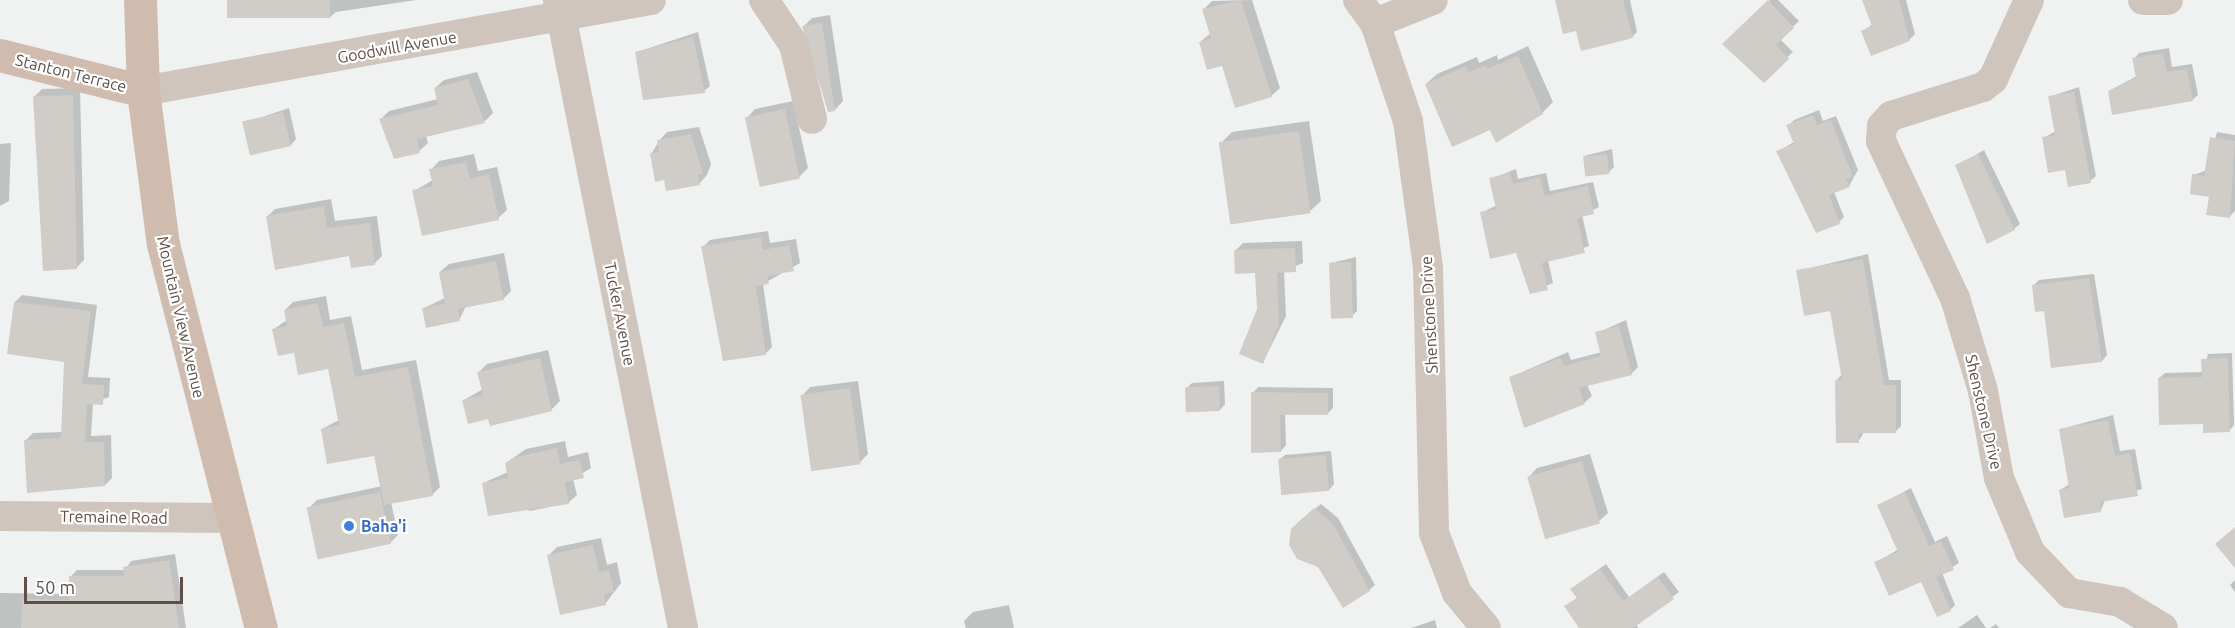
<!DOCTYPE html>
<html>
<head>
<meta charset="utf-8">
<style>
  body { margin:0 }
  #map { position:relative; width:2235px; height:628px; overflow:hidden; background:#f0f2f2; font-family:Ubuntu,sans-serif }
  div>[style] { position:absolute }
  .shadow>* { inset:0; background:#0003 }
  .building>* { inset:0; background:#d0ccc7; transform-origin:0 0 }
  .minor>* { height:30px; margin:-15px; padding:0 15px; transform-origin:15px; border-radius:15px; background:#cfc5bd }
  .major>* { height:33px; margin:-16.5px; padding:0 16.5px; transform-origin:16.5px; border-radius:16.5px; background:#d0bcae }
  .dots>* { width:16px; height:16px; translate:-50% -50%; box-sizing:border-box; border:3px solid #fff; border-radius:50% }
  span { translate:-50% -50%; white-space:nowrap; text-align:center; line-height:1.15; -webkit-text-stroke:4.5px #fff; paint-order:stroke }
  .street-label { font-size:16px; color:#5e5047 }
  .shop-label { font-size:16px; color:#366cbe; font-weight:700 }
  .left { translate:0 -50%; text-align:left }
  .scale { position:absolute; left:24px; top:577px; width:159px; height:27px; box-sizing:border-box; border:3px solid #5e5047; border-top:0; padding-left:8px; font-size:18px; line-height:21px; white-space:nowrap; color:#5e5047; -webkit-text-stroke:4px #fff; paint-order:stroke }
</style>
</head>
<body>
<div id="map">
  <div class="shadow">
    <i style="clip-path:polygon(228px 0,416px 0,336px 12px,329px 18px)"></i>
    <i style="clip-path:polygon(1252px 0,1280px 88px,1271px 96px,1223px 64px,1200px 42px,1211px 33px,1204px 9px,1212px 1px)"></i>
    <i style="clip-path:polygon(1557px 0,1630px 0,1637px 32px,1632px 37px)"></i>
    <i style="clip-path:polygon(1770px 0,1778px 0,1799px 21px,1780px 39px,1793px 52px,1764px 80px,1724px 44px)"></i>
    <i style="clip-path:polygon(1864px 0,1906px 0,1915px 34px,1909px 40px,1863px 31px,1873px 24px)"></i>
    <i style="clip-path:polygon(830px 15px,843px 101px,835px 110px,804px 26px,812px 18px)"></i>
    <i style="clip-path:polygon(698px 32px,710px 86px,704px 91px,637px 52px)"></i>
    <i style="clip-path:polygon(1528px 46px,1553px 102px,1542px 113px,1491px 128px,1426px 84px,1437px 74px,1477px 57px,1479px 63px,1497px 55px,1498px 60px)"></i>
    <i style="clip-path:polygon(2169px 48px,2172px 67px,2192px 64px,2198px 95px,2192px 100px,2109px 91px,2137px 76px,2134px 59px,2139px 53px)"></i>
    <i style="clip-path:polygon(477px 72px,493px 113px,485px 121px,426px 136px,428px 143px,419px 151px,381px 119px,389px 111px,438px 99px,435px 88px,444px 80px)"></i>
    <i style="clip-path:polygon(2079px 87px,2096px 176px,2090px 181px,2066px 168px,2043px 138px,2056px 131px,2049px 97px)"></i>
    <i style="clip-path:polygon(80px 88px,84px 260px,76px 268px,34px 97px,42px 89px)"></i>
    <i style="clip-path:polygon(793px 101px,808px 168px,799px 177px,747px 118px,755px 109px)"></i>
    <i style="clip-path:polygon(289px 108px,296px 139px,291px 145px,244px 123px)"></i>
    <i style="clip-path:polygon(1819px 110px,1823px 121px,1836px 116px,1858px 170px,1849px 186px,1834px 192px,1844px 217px,1839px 222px,1777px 152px,1794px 142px,1788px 126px,1794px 120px)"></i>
    <i style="clip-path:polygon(1309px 121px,1321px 201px,1310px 211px,1221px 143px,1232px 132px)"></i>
    <i style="clip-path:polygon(699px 127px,711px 164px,707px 175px,699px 184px,665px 178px,652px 153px,659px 141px,667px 132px)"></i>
    <i style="clip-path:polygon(2217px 132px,2235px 135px,2235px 211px,2229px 217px,2194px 175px,2207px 170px)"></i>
    <i style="clip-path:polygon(11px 143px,9px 201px,0 206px,0 144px)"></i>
    <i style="clip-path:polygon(1612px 149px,1614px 167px,1608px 173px,1584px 156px)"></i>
    <i style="clip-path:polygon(1984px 150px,2020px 224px,2014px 229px,1957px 166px)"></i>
    <i style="clip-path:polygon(474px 154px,478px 171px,497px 167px,507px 210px,498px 218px,414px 191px,433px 180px,431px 170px,439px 161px)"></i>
    <i style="clip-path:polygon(1516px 169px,1518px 179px,1546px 173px,1550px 191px,1593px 182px,1599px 207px,1582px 215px,1589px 246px,1548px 260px,1553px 283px,1531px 292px,1517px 251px,1481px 213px,1497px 205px,1491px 179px)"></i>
    <i style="clip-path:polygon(331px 199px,335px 221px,377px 216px,382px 256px,374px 264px,267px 217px,275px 209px)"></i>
    <i style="clip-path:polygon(768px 231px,770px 243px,796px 239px,800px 263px,763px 284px,772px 347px,765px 354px,703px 247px,710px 240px)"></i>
    <i style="clip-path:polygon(1302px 241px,1303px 263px,1284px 271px,1286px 316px,1263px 362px,1257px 272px,1235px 251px,1243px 243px)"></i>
    <i style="clip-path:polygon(504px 253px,511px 291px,503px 299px,466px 306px,459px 320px,424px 308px,445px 298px,440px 272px,449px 264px)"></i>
    <i style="clip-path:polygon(1868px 254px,1889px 380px,1901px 380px,1901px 426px,1896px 431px,1864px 432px,1858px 442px,1836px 381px,1842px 374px,1832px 309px,1798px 271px)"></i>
    <i style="clip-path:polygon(1356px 257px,1357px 311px,1352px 316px,1331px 263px)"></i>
    <i style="clip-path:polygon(2094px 274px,2107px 355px,2102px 361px,2033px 286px,2039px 280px)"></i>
    <i style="clip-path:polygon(22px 295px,97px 305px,88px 377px,110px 378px,109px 397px,93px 403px,91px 436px,111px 435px,112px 478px,105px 485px,26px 440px,33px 433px,63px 432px,66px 360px,15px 302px)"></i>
    <i style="clip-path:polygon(326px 296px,330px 320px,351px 316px,362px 370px,416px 360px,440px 487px,432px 495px,391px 502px,398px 535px,390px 543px,309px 508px,317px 500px,382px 486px,375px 454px,322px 429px,339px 420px,329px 367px,295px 351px,274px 329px,287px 320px,285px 310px,293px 302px)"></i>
    <i style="clip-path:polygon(1626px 320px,1638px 367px,1631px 374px,1587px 385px,1592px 396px,1584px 403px,1511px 377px,1568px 352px,1571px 360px,1602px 352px,1597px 333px)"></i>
    <i style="clip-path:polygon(548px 350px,560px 401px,551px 410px,490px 417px,464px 400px,483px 389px,479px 372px,487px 364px)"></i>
    <i style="clip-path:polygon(2232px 353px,2234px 425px,2229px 431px,2205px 423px,2159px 378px,2165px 373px,2203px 372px,2208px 354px)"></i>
    <i style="clip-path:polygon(858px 381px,868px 454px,860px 462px,802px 396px,810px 387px)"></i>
    <i style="clip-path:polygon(1224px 381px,1225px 404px,1220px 410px,1187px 388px,1192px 383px)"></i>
    <i style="clip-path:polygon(1258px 387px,1333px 388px,1333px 408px,1327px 414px,1285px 413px,1286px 445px,1281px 451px,1253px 393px)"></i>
    <i style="clip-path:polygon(2113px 415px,2120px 451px,2135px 449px,2142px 489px,2105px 500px,2101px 510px,2060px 490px,2070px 484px,2061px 429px)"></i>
    <i style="clip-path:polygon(565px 441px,568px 457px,588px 452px,591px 468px,573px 479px,577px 495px,568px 503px,530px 511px,483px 483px,508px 472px,506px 463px,526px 449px)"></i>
    <i style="clip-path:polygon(1331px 451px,1334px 484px,1329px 490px,1279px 460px,1285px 455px)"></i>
    <i style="clip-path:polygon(1590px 454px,1608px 513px,1599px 521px,1529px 477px,1537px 468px)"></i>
    <i style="clip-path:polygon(1911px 488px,1935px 542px,1947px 536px,1959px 563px,1942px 573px,1955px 605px,1950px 610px,1922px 580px,1875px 563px,1899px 549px,1879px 505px)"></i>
    <i style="clip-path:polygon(1321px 504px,1338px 518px,1375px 585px,1369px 590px,1297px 523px)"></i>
    <i style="clip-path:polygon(601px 538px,607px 565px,617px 562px,621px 583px,605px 604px,549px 555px,557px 547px)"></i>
    <i style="clip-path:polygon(175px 554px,186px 628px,0 628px,0 593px,70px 594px,71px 576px,77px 570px,125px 570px,131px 561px)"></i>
    <i style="clip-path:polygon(1606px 564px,1629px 597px,1664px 572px,1679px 592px,1636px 624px,1638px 628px,1581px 628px,1566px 606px,1578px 597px,1578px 584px)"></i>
    <i style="clip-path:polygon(2235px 580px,2235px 592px,2230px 585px)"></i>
    <i style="clip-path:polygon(1009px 605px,1014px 628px,966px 628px,964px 621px,973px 612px)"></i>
    <i style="clip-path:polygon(1977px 615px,1986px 628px,1958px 628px,1961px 626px)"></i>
    <i style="clip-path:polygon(1435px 620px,1437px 628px,1411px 628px)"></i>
    <i style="clip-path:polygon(1996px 624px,1999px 628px,1990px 628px)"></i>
  </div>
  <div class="building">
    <i style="left:227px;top:0;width:103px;height:18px"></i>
    <i style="clip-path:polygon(1241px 0,1272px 97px,1235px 108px,1222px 66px,1207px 70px,1199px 42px,1211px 38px,1202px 9px)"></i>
    <i style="clip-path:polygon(1555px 0,1623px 0,1633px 38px,1581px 51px,1576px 31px,1563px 34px)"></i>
    <i style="clip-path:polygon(1768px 0,1794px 28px,1776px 45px,1789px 59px,1764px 83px,1722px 44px)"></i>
    <i style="clip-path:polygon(1862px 0,1899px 0,1910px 41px,1871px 56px,1861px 31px,1872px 26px)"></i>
    <i style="clip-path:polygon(822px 23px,835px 111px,828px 112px,802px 26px)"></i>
    <i style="clip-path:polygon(693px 37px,705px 93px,643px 100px,635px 52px)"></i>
    <i style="clip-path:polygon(2163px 53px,2167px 72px,2187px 69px,2193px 101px,2112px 115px,2108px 91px,2136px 78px,2132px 58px)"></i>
    <i style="clip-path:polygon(1518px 56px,1543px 114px,1496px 143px,1490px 130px,1452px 147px,1425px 84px,1466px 66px,1469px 72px,1486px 65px,1487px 69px)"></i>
    <i style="clip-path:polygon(468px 79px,485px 123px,417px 139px,420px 153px,394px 159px,379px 119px,438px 105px,434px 88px)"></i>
    <i style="clip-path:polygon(2074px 92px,2091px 183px,2068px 187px,2065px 170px,2048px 173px,2042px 137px,2055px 135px,2048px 96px)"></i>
    <i style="clip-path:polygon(73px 95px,77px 269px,43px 271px,33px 96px)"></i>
    <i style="left:785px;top:109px;width:71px;height:41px;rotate:78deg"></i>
    <i style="left:283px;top:112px;width:35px;height:42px;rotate:77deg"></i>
    <i style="clip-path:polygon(1813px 115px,1817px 125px,1831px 120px,1853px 177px,1846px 179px,1850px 187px,1829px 195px,1840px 224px,1816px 233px,1776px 151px,1794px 144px,1786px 125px)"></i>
    <i style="left:1299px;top:131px;width:83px;height:81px;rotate:82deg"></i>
    <i style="clip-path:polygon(691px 134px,703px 174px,698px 175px,700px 185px,666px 191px,664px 180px,655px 182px,650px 153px,659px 152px,657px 140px)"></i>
    <i style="clip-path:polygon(2210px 137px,2235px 141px,2230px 218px,2206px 215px,2209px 197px,2190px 194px,2192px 174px,2204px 176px)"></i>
    <i style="left:1607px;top:154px;width:20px;height:24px;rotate:84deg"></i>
    <i style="clip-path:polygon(1978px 154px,2015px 230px,1987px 244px,1955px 165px)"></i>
    <i style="clip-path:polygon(466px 162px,470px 179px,489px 174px,499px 220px,422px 236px,412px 190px,433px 186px,429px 169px)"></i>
    <i style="clip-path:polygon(1510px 173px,1513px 184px,1540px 177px,1545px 196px,1588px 186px,1594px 214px,1577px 218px,1585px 253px,1542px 263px,1548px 290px,1530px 294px,1516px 253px,1490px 259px,1480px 212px,1496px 209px,1489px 178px)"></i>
    <i style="clip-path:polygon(324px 206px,327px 228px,370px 223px,375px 265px,351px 268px,349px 256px,275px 270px,266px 216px)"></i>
    <i style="clip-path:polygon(761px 237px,763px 250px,789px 245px,794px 271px,767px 276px,769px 284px,756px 286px,766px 355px,723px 361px,701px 246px)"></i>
    <i style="clip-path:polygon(1295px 248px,1296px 272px,1277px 273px,1279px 324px,1263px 364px,1239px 354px,1257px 309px,1255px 273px,1235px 274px,1234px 250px)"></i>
    <i style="clip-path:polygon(1863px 259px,1884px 385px,1896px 385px,1896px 433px,1859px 433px,1859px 443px,1836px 443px,1835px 380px,1842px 380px,1830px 311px,1804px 316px,1796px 270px)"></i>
    <i style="clip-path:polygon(496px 261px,504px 300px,458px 309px,460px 321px,426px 328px,422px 308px,445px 304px,439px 272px)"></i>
    <i style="left:1351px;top:262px;width:56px;height:22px;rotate:88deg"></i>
    <i style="clip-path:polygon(2089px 278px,2102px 362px,2051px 368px,2044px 311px,2035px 312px,2032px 285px)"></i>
    <i style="clip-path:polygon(14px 302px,91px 311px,82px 384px,104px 385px,103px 405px,87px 404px,85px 442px,104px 442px,105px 486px,27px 493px,24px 440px,61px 438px,64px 362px,7px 354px)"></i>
    <i style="clip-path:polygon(318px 303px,323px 327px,344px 323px,355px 377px,408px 367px,433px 496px,384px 505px,374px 456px,327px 464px,321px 429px,339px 425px,328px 369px,298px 375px,294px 353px,278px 356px,272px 329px,287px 326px,284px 310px)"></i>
    <i style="clip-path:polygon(1619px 326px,1632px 375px,1579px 388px,1585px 404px,1524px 428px,1509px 377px,1561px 358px,1564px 366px,1601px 356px,1595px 332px)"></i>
    <i style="clip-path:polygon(540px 358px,552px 411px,490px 426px,488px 419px,468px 424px,462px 400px,483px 395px,477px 372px)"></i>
    <i style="clip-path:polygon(2228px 358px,2230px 432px,2203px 433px,2203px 424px,2159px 425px,2158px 378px,2202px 377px,2201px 359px)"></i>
    <i style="left:1219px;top:386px;width:25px;height:34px;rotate:88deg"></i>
    <i style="left:850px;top:388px;width:77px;height:50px;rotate:82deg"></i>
    <i style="clip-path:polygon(1251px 392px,1328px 393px,1328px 415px,1280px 415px,1281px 452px,1251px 453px)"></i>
    <i style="clip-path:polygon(2108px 420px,2115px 456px,2130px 453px,2138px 496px,2100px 502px,2101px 512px,2064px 518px,2059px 490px,2069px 488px,2059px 429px)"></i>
    <i style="clip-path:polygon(557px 448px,560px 464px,580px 460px,584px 478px,565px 482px,569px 504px,488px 516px,482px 483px,508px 478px,505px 463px,516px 457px)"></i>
    <i style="left:1326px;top:455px;width:36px;height:48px;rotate:85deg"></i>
    <i style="left:1582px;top:461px;width:65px;height:57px;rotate:74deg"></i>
    <i style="left:380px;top:492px;width:53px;height:75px;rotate:78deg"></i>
    <i style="clip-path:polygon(1905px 492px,1929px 546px,1941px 541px,1954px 570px,1936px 577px,1951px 611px,1937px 617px,1921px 582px,1889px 596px,1874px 562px,1898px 552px,1877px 505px)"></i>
    <i style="clip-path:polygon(1314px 508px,1333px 524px,1370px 591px,1343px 608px,1318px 567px,1297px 559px,1289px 545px,1291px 529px)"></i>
    <i style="clip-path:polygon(2235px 527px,2235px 568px,2215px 544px)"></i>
    <i style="clip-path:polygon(593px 545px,599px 572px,609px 570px,614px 592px,604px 594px,606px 605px,560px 615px,547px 555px)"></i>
    <i style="clip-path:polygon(169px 560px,179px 628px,21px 628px,22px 599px,69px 600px,69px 576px,124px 576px,123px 567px)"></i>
    <i style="clip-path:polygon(1600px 569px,1623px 601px,1658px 577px,1674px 599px,1633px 628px,1579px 628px,1564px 606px,1577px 598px,1570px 589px)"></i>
  </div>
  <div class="minor">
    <i style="left:558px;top:0;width:640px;rotate:78.74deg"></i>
    <i style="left:764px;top:0;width:54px;rotate:56.3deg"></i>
    <i style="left:794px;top:45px;width:76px;rotate:76.3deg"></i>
    <i style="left:1358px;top:0;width:29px;rotate:54deg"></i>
    <i style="left:1375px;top:23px;width:103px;rotate:71.4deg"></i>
    <i style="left:1408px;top:121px;width:147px;rotate:82.2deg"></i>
    <i style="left:1428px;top:267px;width:266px;rotate:88.7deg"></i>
    <i style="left:1434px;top:533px;width:64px;rotate:69deg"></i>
    <i style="left:1457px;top:593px;width:45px;rotate:50.4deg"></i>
    <i style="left:2029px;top:0;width:87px;rotate:114.5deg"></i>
    <i style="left:1993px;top:79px;width:13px;rotate:141deg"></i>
    <i style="left:1983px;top:87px;width:96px;rotate:162.5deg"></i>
    <i style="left:1891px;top:116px;width:13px;rotate:132deg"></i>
    <i style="left:1882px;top:126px;width:15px;rotate:94deg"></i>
    <i style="left:1881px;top:141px;width:174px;rotate:64.8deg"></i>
    <i style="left:1955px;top:298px;width:97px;rotate:73.2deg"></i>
    <i style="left:1983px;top:391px;width:88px;rotate:79.6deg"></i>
    <i style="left:1999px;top:478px;width:80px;rotate:67.3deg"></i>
    <i style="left:2030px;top:552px;width:57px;rotate:46.4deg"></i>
    <i style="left:2069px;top:593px;width:52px;rotate:10deg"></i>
    <i style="left:2120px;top:602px;width:50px;rotate:31.2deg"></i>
    <i style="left:2143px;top:0;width:25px"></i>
    <i style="left:1375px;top:23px;width:62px;rotate:-21.6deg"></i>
    <i style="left:143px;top:91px;width:516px;rotate:-10.16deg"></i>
    <i style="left:0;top:516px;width:229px;rotate:0.5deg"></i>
  </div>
  <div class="major">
    <i style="left:140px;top:0;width:91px;rotate:88.1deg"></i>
    <i style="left:143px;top:91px;width:154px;rotate:82.6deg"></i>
    <i style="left:163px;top:244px;width:396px;rotate:75.7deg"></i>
    <i style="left:0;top:55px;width:147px;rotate:14.1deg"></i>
  </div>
  <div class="dots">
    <i style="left:349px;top:526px;background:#3f7fe0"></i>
  </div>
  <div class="street-label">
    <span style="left:397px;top:47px;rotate:-10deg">Goodwill Avenue</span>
    <span style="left:71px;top:73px;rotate:14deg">Stanton Terrace</span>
    <span style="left:620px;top:314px;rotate:79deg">Tucker Avenue</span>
    <span style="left:1429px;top:315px;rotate:-93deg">Shenstone Drive</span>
    <span style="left:181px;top:317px;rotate:77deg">Mountain View Avenue</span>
    <span style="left:1984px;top:412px;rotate:77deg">Shenstone Drive</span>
    <span style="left:114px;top:517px;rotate:1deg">Tremaine Road</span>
  </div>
  <div class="shop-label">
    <span class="left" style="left:361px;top:526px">Baha'i</span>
  </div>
  <div class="scale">50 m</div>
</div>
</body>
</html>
